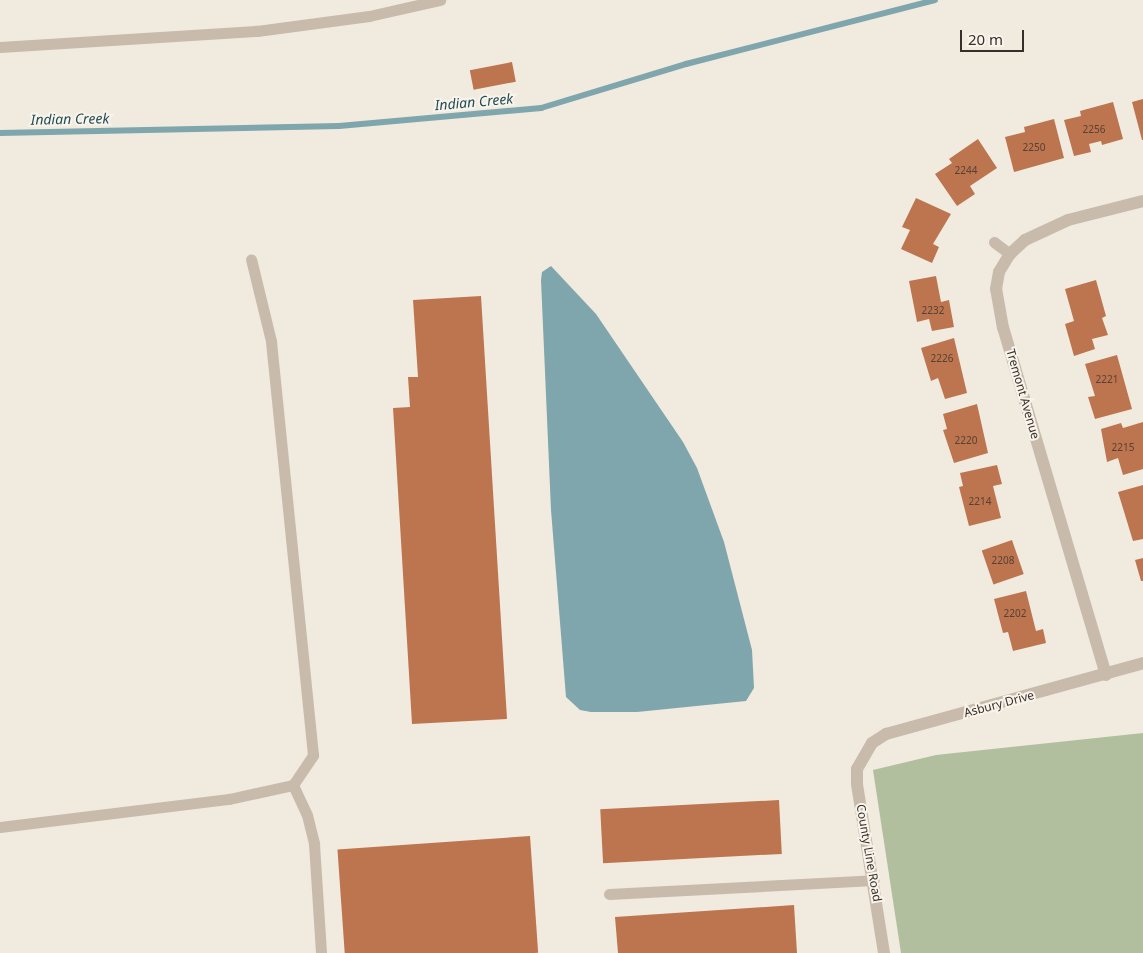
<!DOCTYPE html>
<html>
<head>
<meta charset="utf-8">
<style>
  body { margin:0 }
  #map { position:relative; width:1143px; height:953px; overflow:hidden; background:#f1eadf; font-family:"Noto Sans",sans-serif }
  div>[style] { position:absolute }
  .green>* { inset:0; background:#b1bf9f }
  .water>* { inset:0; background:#7fa6ac }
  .stream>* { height:6px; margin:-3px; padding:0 3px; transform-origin:3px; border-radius:3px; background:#7fa6ac }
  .building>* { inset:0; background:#bd7550; transform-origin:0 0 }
  .lane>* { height:11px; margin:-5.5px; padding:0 5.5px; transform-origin:5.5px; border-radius:5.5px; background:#c8bbab }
  .street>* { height:12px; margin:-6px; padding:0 6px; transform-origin:6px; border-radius:6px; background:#c8bbab }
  span { translate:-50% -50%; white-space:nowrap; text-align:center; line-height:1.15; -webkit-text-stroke:4px #f9f4eb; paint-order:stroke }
  .number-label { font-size:10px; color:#584034 }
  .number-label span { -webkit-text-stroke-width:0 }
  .street-label { font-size:12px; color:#372f2a }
  .water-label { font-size:14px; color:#224d55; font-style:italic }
  .scale { position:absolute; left:960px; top:30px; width:64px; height:22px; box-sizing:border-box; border:2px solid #372f2a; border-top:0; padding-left:6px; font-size:15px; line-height:18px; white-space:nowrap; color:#372f2a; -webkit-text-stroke:4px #f9f4eb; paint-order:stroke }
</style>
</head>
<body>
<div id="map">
  <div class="green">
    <i style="clip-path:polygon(1143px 733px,1143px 953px,901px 953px,873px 770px,936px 755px)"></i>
  </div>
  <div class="water">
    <i style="clip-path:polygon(551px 266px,596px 314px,683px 442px,697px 468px,724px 542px,752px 650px,754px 688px,746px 701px,637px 712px,591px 712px,580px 710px,566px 697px,551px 510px,541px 280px,542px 272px)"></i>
  </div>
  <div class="stream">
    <i style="left:0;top:133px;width:339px;rotate:-1.2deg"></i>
    <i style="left:339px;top:126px;width:203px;rotate:-5.1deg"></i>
    <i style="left:541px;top:108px;width:152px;rotate:-16.9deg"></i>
    <i style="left:686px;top:64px;width:257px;rotate:-14.4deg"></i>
  </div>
  <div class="building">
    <i style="left:512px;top:62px;width:20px;height:43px;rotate:79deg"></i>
    <i style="clip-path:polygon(1143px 99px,1143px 140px,1142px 140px,1132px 102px)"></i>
    <i style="clip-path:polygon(1113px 102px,1123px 139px,1102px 145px,1101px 141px,1089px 144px,1091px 152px,1074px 156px,1064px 120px,1081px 116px,1080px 111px)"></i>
    <i style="clip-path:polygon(1054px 119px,1064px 158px,1014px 172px,1005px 137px,1025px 132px,1024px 127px)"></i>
    <i style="clip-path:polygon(978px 139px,997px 168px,970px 186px,975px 194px,957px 206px,935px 174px,952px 163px,949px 159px)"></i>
    <i style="clip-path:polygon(916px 198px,951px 214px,933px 244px,939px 247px,932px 263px,901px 249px,910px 230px,902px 227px)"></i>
    <i style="clip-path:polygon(936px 276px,941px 302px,949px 300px,954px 327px,932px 331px,929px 319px,917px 322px,909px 281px)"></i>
    <i style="clip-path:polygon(1096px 280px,1106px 316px,1102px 318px,1108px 335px,1092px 339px,1095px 349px,1074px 356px,1065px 324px,1074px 321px,1065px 289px)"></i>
    <i style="clip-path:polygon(481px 296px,507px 719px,412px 724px,393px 408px,410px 407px,408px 377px,418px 377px,413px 300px)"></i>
    <i style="clip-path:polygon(954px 338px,967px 393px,945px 399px,938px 378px,931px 381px,921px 348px)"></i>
    <i style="clip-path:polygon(1117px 355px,1132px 409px,1095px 419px,1088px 397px,1095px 396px,1085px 364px)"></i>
    <i style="clip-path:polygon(977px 404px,988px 453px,954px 463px,943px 430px,947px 429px,943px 414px)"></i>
    <i style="clip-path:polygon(1143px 422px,1143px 469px,1123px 475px,1118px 458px,1107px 462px,1101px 429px,1121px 423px,1123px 428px)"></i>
    <i style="clip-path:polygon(997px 465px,1002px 484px,993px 486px,1001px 518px,969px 526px,959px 487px,963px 486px,960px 473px)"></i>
    <i style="clip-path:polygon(1143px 485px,1143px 539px,1133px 541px,1118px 492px)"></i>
    <i style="left:1012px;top:540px;width:36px;height:32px;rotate:71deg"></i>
    <i style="clip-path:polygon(1143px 558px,1143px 581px,1141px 581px,1135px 560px)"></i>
    <i style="clip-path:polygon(1026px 591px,1036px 631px,1043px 629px,1046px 643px,1013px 651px,1008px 632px,1003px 633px,994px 599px)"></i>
    <i style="left:779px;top:800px;width:54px;height:179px;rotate:87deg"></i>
    <i style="left:530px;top:836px;width:117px;height:193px;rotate:86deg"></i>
    <i style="clip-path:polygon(794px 905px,797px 953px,618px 953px,615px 917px)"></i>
  </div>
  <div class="lane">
    <i style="left:0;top:47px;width:257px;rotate:-3.6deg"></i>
    <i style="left:257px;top:31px;width:113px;rotate:-7.6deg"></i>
    <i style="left:369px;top:16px;width:73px;rotate:-12.7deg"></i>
    <i style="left:994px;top:242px;width:20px;rotate:37deg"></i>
    <i style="left:293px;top:785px;width:33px;rotate:65deg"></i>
    <i style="left:307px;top:815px;width:30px;rotate:76deg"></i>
    <i style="left:314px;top:844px;width:109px;rotate:86.3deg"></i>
    <i style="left:0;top:827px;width:231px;rotate:-7deg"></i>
    <i style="left:229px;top:799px;width:66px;rotate:-12.3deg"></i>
    <i style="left:293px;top:785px;width:36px;rotate:-56deg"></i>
    <i style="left:313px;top:755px;width:416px;rotate:-95.8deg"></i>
    <i style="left:271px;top:341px;width:84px;rotate:-103.7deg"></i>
    <i style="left:609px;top:894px;width:265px;rotate:-3deg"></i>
  </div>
  <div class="street">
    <i style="left:1106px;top:675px;width:362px;rotate:-106.5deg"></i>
    <i style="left:1003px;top:328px;width:40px;rotate:-100deg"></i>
    <i style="left:996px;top:289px;width:17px;rotate:-80deg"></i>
    <i style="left:999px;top:272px;width:21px;rotate:-59deg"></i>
    <i style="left:1010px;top:254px;width:21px;rotate:-43deg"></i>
    <i style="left:1025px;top:240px;width:47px;rotate:-24.9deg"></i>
    <i style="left:1068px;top:220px;width:77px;rotate:-14.2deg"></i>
    <i style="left:884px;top:953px;width:171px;rotate:-99.1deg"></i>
    <i style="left:857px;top:784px;width:15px;rotate:-90deg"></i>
    <i style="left:857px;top:769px;width:30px;rotate:-60deg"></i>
    <i style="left:872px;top:743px;width:17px;rotate:-33deg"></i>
    <i style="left:886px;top:734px;width:267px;rotate:-15.4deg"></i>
  </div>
  <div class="number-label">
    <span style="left:1094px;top:130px">2256</span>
    <span style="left:1034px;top:148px">2250</span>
    <span style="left:966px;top:171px">2244</span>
    <span style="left:933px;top:311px">2232</span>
    <span style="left:942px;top:359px">2226</span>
    <span style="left:1107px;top:380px">2221</span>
    <span style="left:966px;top:441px">2220</span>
    <span style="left:1123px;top:448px">2215</span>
    <span style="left:980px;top:502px">2214</span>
    <span style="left:1003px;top:561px">2208</span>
    <span style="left:1015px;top:614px">2202</span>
  </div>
  <div class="street-label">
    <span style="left:1023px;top:394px;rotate:74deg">Tremont Avenue</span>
    <span style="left:999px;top:704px;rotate:-15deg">Asbury Drive</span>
    <span style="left:869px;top:853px;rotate:80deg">County Line Road</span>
  </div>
  <div class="water-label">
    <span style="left:474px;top:102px;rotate:-5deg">Indian Creek</span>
    <span style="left:70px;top:119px;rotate:-1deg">Indian Creek</span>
  </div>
  <div class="scale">20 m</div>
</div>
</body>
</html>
